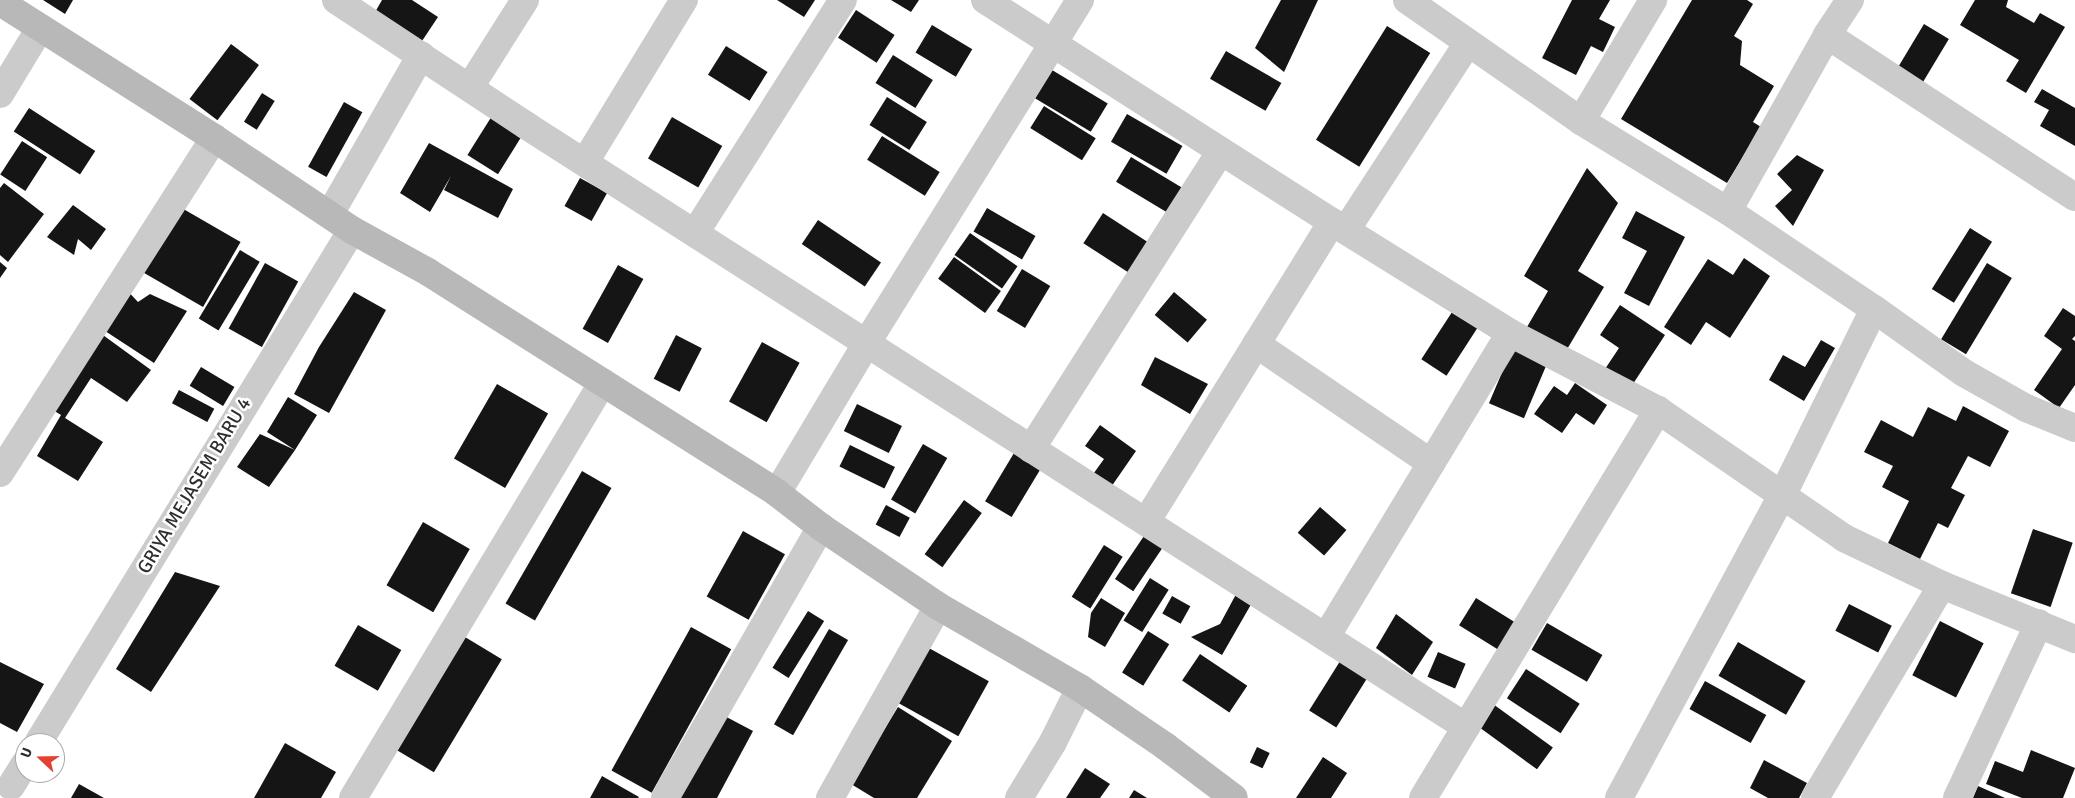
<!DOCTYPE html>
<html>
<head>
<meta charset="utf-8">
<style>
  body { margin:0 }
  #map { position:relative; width:2075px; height:798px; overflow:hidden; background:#fff; font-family:Signika,sans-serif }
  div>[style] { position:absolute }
  .building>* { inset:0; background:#151515; transform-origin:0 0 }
  .street>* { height:28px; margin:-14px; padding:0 14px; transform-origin:14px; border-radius:14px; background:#cbcbcb }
  .secondary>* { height:28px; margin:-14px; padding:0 14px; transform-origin:14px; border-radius:14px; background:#b8b8b8 }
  span { translate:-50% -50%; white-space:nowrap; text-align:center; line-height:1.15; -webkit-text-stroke:5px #fff; paint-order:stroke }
  .street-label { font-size:19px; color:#2e2e2e }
  .north { position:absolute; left:15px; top:733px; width:50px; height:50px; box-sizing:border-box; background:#fff; border:1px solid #ababab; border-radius:50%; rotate:291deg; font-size:14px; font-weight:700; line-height:20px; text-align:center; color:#2e2e2e }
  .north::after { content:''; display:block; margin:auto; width:18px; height:22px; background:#e34132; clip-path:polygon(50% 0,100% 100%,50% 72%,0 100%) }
</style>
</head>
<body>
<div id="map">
  <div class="building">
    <i style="clip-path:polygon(43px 0,73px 0,65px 14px)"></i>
    <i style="clip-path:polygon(382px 0,412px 0,438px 17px,420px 44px,374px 14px)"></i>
    <i style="clip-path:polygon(777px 0,815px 0,804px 17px)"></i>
    <i style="clip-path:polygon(891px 0,919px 0,911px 12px)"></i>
    <i style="clip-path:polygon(1281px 0,1318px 0,1284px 72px,1255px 48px)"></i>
    <i style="clip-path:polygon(1572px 0,1610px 0,1599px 19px,1615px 27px,1603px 52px,1591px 46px,1576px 75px,1542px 58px)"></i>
    <i style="clip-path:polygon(1692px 0,1747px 0,1753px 4px,1734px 36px,1742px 41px,1740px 65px,1774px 86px,1753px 122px,1761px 127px,1727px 183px,1621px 119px)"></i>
    <i style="clip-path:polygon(1975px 0,2008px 0,2006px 7px,2034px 23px,2040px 13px,2065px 27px,2026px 93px,2006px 81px,2019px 60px,1960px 25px)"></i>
    <i style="left:856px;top:10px;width:46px;height:33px;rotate:33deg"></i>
    <i style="left:1924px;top:24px;width:29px;height:58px;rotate:31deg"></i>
    <i style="left:932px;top:25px;width:47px;height:32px;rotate:31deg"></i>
    <i style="left:1387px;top:26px;width:51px;height:134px;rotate:32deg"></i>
    <i style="left:231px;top:44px;width:35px;height:69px;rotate:37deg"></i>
    <i style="left:726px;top:46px;width:49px;height:34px;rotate:32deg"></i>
    <i style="left:1226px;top:51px;width:64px;height:32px;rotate:30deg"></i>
    <i style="left:893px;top:55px;width:47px;height:33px;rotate:32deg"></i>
    <i style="left:1052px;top:70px;width:65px;height:33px;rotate:31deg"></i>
    <i style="clip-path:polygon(2042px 89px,2075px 108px,2075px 146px,2040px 126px,2049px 110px,2034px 102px)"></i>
    <i style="left:262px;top:93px;width:15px;height:34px;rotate:32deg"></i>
    <i style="left:887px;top:97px;width:47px;height:33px;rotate:32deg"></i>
    <i style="left:344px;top:102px;width:21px;height:74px;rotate:29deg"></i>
    <i style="left:1044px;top:106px;width:61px;height:26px;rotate:32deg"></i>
    <i style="left:29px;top:108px;width:79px;height:28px;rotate:33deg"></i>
    <i style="left:495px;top:111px;width:36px;height:52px;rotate:32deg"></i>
    <i style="left:1127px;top:114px;width:64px;height:32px;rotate:30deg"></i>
    <i style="left:672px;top:117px;width:58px;height:48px;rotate:30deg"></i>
    <i style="left:882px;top:136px;width:68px;height:28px;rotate:32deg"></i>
    <i style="left:22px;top:141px;width:30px;height:40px;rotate:33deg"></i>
    <i style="clip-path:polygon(429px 143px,513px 189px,498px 218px,444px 190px,451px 176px,430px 212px,400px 193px)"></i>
    <i style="clip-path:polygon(1797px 155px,1824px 170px,1793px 226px,1775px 206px,1792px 190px,1777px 174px)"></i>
    <i style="left:1131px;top:157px;width:66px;height:29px;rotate:31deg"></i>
    <i style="clip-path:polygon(1587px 168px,1618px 203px,1578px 271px,1604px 287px,1566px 351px,1527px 327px,1548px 291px,1524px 276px)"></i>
    <i style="left:580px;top:178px;width:31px;height:32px;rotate:29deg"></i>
    <i style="clip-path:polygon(4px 183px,44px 214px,8px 262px,0 255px,0 188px)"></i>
    <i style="left:173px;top:203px;width:78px;height:75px;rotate:30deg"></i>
    <i style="clip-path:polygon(73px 205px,106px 229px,91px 250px,78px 239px,74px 255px,47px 237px)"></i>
    <i style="left:987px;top:208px;width:56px;height:27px;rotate:30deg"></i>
    <i style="clip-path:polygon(1636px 211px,1685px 237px,1649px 306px,1624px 293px,1647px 251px,1622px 238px)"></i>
    <i style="left:1103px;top:213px;width:56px;height:36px;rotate:33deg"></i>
    <i style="left:818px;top:220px;width:76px;height:29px;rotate:34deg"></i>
    <i style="left:1970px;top:228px;width:26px;height:72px;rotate:32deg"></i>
    <i style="left:970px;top:233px;width:58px;height:27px;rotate:35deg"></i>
    <i style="left:240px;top:250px;width:23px;height:80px;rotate:31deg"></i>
    <i style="left:954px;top:257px;width:58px;height:27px;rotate:36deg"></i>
    <i style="clip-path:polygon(1744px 258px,1770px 276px,1730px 338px,1706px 322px,1691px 345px,1664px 327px,1708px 259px,1733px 275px)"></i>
    <i style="clip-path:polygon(0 262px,7px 268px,0 278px)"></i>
    <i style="left:265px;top:263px;width:38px;height:75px;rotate:29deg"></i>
    <i style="left:1987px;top:263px;width:29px;height:89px;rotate:31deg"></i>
    <i style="left:618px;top:265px;width:29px;height:73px;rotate:29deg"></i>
    <i style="left:1022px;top:269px;width:33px;height:49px;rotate:31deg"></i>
    <i style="clip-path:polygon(124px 287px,138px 302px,150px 294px,187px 311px,154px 363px,99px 327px)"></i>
    <i style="clip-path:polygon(354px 292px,386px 310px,329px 413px,294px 394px,319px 347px)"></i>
    <i style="left:1174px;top:292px;width:43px;height:30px;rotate:40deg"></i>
    <i style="clip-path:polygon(1620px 305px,1665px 335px,1629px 390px,1603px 372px,1619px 348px,1600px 335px)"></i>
    <i style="clip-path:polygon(2063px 308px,2075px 316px,2075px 336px,2072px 339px,2075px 341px,2075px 385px,2059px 408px,2034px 390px,2062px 349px,2044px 336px)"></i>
    <i style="left:1454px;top:309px;width:30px;height:60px;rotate:33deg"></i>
    <i style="clip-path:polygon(96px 330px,151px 370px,127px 402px,91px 378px,65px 418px,103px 442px,78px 481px,37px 456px,61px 415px,48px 407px)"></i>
    <i style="left:676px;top:335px;width:29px;height:49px;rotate:27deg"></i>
    <i style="clip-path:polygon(1821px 340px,1835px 348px,1804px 401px,1769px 380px,1783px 355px,1805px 367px)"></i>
    <i style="left:762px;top:342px;width:43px;height:68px;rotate:29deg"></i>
    <i style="left:1512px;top:349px;width:38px;height:59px;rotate:23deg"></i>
    <i style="clip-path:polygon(1155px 357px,1208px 384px,1190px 414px,1141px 385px)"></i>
    <i style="left:201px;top:367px;width:39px;height:22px;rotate:31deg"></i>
    <i style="clip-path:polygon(1575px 383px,1607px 405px,1594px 425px,1576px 413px,1562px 433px,1534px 414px,1554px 386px,1567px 395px)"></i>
    <i style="left:497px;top:384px;width:59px;height:86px;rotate:30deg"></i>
    <i style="left:179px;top:390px;width:40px;height:15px;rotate:28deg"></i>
    <i style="clip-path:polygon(288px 397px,317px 415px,295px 450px,269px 487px,237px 467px,260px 434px,295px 450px,267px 432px)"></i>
    <i style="left:857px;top:404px;width:50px;height:30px;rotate:26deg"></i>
    <i style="clip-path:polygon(1963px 406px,2009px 431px,1990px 467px,1968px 456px,1951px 488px,1965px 495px,1948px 528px,1938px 523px,1920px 559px,1888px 543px,1909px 501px,1882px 487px,1893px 466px,1864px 452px,1881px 420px,1913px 437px,1928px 407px,1956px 421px)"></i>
    <i style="clip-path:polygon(1100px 425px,1136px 451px,1109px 490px,1091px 477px,1104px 459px,1085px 446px)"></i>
    <i style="left:923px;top:444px;width:28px;height:64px;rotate:30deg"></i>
    <i style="left:850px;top:445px;width:50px;height:24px;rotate:26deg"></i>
    <i style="left:1017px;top:448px;width:31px;height:62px;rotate:31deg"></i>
    <i style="left:582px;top:471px;width:34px;height:153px;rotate:30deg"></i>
    <i style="left:964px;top:500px;width:22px;height:67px;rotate:36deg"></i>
    <i style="left:886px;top:505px;width:27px;height:22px;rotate:28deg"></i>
    <i style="left:1320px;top:507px;width:35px;height:34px;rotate:41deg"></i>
    <i style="left:423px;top:522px;width:54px;height:73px;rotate:30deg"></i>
    <i style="left:2033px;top:529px;width:42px;height:68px;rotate:19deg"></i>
    <i style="left:1148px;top:530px;width:22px;height:59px;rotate:34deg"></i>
    <i style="left:743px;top:531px;width:48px;height:75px;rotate:29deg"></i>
    <i style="left:1104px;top:545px;width:22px;height:61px;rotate:32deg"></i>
    <i style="clip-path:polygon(175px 572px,220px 586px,151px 692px,116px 669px)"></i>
    <i style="left:1150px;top:578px;width:22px;height:50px;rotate:32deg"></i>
    <i style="clip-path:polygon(1241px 585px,1257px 594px,1222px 655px,1191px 637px,1220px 624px)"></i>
    <i style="left:1172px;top:596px;width:21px;height:20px;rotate:29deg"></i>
    <i style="clip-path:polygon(1101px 598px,1125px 613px,1105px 647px,1088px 637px,1091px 613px)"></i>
    <i style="left:1476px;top:598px;width:53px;height:32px;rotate:32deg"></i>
    <i style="left:1849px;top:604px;width:48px;height:30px;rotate:27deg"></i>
    <i style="left:808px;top:611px;width:19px;height:67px;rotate:32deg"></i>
    <i style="clip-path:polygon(1396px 614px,1433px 642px,1412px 675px,1376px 648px)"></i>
    <i style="left:1940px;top:621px;width:49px;height:61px;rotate:27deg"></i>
    <i style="left:1547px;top:623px;width:64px;height:31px;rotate:30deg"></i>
    <i style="left:358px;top:625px;width:50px;height:47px;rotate:30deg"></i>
    <i style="left:691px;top:627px;width:46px;height:164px;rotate:29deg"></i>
    <i style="left:829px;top:629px;width:22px;height:110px;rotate:30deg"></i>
    <i style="left:1148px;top:631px;width:25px;height:49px;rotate:32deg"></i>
    <i style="left:465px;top:637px;width:43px;height:132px;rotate:31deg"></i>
    <i style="left:918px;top:642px;width:81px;height:63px;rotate:29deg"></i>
    <i style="left:1738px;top:642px;width:78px;height:39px;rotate:30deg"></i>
    <i style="left:1438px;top:652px;width:30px;height:27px;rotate:23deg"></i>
    <i style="left:1200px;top:654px;width:57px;height:32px;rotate:34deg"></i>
    <i style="left:1342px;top:658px;width:32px;height:62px;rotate:32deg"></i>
    <i style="clip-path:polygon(0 662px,44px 684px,17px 732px,0 723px)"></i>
    <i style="left:1526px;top:669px;width:64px;height:35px;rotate:33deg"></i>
    <i style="left:1705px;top:681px;width:70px;height:32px;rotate:29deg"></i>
    <i style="left:1493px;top:704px;width:74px;height:27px;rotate:36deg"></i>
    <i style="clip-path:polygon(898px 707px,952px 741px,917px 798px,874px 798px,851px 784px)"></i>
    <i style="clip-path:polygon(717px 712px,753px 731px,717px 798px,670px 798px)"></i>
    <i style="clip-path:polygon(285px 743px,336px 772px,321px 798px,254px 798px)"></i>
    <i style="left:1257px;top:747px;width:14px;height:17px;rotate:25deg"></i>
    <i style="clip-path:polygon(2031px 750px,2075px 768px,2063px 798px,2022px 798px,1986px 784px,1995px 761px,2023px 772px)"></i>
    <i style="clip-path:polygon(1323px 757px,1347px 773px,1331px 798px,1296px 798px)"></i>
    <i style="clip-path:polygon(1764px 760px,1807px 783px,1799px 798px,1768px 798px,1750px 788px)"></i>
    <i style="clip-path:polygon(1085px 768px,1110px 784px,1100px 798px,1066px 798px)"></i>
    <i style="clip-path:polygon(602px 776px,639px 797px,638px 798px,590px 798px)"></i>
    <i style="clip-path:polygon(79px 784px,104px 798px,71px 798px)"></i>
    <i style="clip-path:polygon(1978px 786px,2005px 798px,1973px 798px)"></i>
    <i style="clip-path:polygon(1134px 790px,1147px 798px,1129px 798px)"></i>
  </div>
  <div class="street">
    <i style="left:336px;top:0;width:229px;rotate:33.4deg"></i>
    <i style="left:527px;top:126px;width:1115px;rotate:32.62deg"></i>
    <i style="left:985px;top:0;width:412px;rotate:32.6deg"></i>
    <i style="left:1332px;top:222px;width:210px;rotate:31.9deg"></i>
    <i style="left:1510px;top:333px;width:167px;rotate:27.5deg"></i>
    <i style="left:1658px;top:410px;width:226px;rotate:34.5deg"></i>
    <i style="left:1844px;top:538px;width:109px;rotate:25.6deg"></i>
    <i style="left:1942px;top:585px;width:144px;rotate:22.1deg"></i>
    <i style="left:1407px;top:0;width:212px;rotate:34.8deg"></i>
    <i style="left:1581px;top:121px;width:172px;rotate:31.5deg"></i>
    <i style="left:1728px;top:211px;width:176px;rotate:33.9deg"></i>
    <i style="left:1827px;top:35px;width:296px;rotate:33.2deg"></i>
    <i style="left:470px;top:87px;width:103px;rotate:-57.7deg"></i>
    <i style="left:0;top:94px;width:77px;rotate:-58.8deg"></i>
    <i style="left:1581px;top:121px;width:141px;rotate:-59.2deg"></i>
    <i style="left:585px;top:162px;width:190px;rotate:-58.6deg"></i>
    <i style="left:1728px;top:211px;width:202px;rotate:-60.6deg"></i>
    <i style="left:1827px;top:35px;width:42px;rotate:-56.7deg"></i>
    <i style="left:330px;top:214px;width:183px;rotate:-60.2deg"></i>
    <i style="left:1346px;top:230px;width:223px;rotate:-56.9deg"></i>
    <i style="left:695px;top:233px;width:276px;rotate:-57.6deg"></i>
    <i style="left:1256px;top:344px;width:212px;rotate:34.2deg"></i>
    <i style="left:1031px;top:449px;width:353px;rotate:-57.5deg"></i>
    <i style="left:0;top:473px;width:398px;rotate:-57.4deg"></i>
    <i style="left:777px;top:493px;width:174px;rotate:-59.1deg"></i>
    <i style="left:866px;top:344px;width:405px;rotate:-58.1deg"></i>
    <i style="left:1146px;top:522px;width:353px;rotate:-58.2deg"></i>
    <i style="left:1326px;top:637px;width:355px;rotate:-58.8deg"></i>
    <i style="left:38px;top:743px;width:601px;rotate:-58.53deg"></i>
    <i style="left:11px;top:786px;width:26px;rotate:-58deg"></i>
    <i style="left:353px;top:798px;width:485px;rotate:-59deg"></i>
    <i style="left:665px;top:798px;width:313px;rotate:-60.1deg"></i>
    <i style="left:830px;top:798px;width:220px;rotate:-60.6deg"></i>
    <i style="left:1019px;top:798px;width:66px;rotate:-58.7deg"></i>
    <i style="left:1053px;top:742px;width:60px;rotate:-63.4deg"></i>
    <i style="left:1423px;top:798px;width:454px;rotate:-58.8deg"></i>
    <i style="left:1619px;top:798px;width:345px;rotate:-61.7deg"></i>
    <i style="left:1783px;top:494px;width:206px;rotate:-63.8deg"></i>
    <i style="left:1874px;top:309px;width:110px;rotate:35.4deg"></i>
    <i style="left:1964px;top:373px;width:71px;rotate:29.4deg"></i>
    <i style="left:2026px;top:408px;width:53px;rotate:22.2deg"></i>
    <i style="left:1815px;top:798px;width:248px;rotate:-59.2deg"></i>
    <i style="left:1957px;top:798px;width:193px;rotate:-64.9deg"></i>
  </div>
  <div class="secondary">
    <i style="left:0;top:2px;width:254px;rotate:32.4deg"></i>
    <i style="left:214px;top:138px;width:166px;rotate:33.7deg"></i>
    <i style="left:352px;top:230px;width:87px;rotate:28.9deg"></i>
    <i style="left:428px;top:272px;width:413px;rotate:32.3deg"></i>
    <i style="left:777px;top:493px;width:56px;rotate:37.7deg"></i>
    <i style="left:821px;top:527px;width:141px;rotate:34deg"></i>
    <i style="left:938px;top:606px;width:164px;rotate:30deg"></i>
    <i style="left:1080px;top:688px;width:103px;rotate:34.3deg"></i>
    <i style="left:1165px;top:746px;width:86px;rotate:37deg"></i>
  </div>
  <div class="street-label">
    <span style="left:195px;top:486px;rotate:-59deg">GRIYA MEJASEM BARU 4</span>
  </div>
  <div class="north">U</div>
</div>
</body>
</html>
